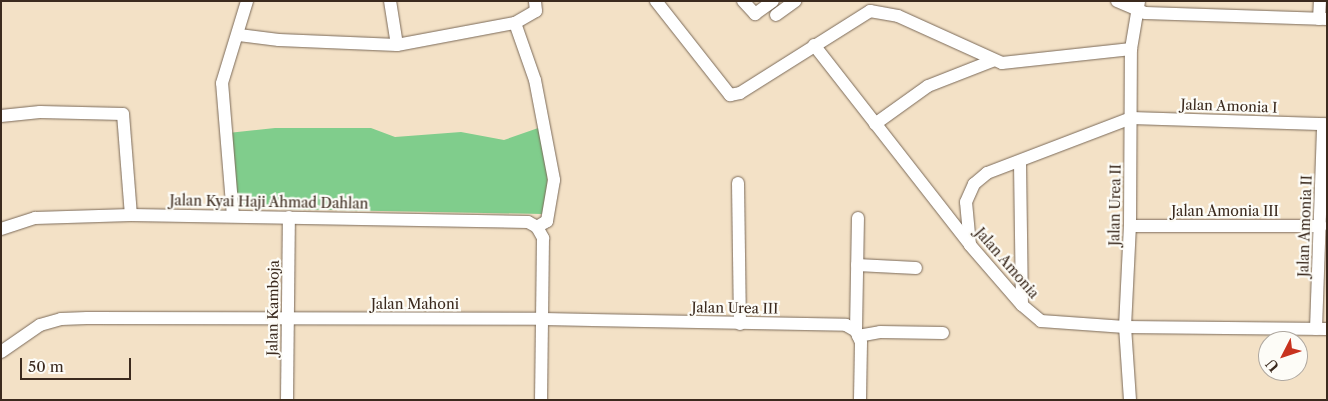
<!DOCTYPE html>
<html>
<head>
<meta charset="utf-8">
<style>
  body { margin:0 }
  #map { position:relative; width:1328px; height:401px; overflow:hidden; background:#f3e1c6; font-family:"Libre Caslon Text",serif }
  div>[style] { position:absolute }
  .green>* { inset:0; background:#80cd8c }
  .roads { filter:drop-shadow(0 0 1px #7b6a59) drop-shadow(0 0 1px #7b6a59) }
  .minor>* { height:12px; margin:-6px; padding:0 6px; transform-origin:6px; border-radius:6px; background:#fff }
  span { translate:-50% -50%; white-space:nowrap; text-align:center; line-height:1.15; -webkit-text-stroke:4.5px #fdfcf7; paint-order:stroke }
  .street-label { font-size:14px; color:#3b2a1e }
  .frame { position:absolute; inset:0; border:2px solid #3b2a1e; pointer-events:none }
  .north { position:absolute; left:1258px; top:331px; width:50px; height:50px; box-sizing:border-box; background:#fdfcf7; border:1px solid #afa8a0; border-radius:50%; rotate:229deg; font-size:14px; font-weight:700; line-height:20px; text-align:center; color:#3b2a1e }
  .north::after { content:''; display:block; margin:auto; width:18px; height:22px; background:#c8321e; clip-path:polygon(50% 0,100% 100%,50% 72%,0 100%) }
  .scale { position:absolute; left:20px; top:358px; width:111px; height:22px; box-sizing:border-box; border:2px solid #3b2a1e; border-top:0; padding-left:6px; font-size:15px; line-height:18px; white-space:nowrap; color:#3b2a1e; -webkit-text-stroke:4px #fdfcf7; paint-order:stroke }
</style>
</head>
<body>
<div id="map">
  <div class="green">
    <i style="clip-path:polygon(544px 126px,549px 205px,542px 214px,232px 208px,228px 133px,275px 128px,371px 128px,395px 137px,461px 132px,504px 140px)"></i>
  </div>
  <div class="roads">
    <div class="minor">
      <i style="left:656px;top:1px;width:120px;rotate:51.8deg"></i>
      <i style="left:730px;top:95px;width:10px;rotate:-11deg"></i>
      <i style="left:740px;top:93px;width:154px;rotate:-32.2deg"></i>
      <i style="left:870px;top:11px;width:28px;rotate:10deg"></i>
      <i style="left:898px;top:16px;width:114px;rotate:24.3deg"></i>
      <i style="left:1002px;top:63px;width:130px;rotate:-6.2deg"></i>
      <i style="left:743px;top:1px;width:18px;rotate:47deg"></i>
      <i style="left:755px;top:14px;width:22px;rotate:-36deg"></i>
      <i style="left:1117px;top:1px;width:30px;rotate:23deg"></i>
      <i style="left:1145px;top:13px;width:182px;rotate:1.9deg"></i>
      <i style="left:776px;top:15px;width:24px;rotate:-36deg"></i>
      <i style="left:1319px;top:19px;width:18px;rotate:-87deg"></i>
      <i style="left:515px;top:23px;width:24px;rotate:-30deg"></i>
      <i style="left:536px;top:11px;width:10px;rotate:-96deg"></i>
      <i style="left:239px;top:35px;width:40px;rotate:7.1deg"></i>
      <i style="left:279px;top:40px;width:118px;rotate:2.4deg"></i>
      <i style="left:397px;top:45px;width:45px;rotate:-99deg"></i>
      <i style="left:397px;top:45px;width:120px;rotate:-10.6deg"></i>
      <i style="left:515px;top:23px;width:60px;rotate:70.7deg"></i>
      <i style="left:535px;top:80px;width:102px;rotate:79.2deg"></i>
      <i style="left:554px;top:180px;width:42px;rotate:99.7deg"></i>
      <i style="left:547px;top:221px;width:12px;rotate:149deg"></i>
      <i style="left:814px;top:45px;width:254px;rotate:52deg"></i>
      <i style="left:970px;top:245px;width:79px;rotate:49.1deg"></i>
      <i style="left:1022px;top:305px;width:25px;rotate:40deg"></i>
      <i style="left:1041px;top:321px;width:84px;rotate:4.1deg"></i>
      <i style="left:1125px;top:327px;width:202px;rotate:0.6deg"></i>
      <i style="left:1px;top:116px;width:39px;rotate:-6deg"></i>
      <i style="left:40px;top:112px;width:83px;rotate:1.4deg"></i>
      <i style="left:123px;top:114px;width:101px;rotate:85.5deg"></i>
      <i style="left:875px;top:124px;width:65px;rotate:-35.6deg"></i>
      <i style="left:928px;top:86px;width:69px;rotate:-21.3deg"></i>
      <i style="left:1020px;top:163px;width:142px;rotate:89.2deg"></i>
      <i style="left:738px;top:183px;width:141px;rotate:89.2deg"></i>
      <i style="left:233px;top:216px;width:133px;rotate:-94.7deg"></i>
      <i style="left:222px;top:83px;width:86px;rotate:-73deg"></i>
      <i style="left:1130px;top:226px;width:191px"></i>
      <i style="left:1px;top:229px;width:36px;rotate:-18deg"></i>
      <i style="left:35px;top:218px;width:96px;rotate:-1.8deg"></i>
      <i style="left:131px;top:215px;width:397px;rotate:1deg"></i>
      <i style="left:528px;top:222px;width:10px;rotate:29deg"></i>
      <i style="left:537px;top:227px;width:13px;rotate:61deg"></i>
      <i style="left:543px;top:238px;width:162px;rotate:90.7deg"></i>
      <i style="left:970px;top:245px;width:43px;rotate:-95.3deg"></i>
      <i style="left:966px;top:202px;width:20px;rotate:-66deg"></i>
      <i style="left:974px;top:184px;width:17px;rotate:-40deg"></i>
      <i style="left:987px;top:173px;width:154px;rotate:-20.9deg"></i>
      <i style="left:1131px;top:118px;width:196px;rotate:1.8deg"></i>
      <i style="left:857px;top:265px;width:59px;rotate:2.9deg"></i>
      <i style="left:1316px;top:329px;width:205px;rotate:-88deg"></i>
      <i style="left:856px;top:331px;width:113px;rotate:-89deg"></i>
      <i style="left:858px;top:336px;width:22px;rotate:-10deg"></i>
      <i style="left:880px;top:332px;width:63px;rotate:0.9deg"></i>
      <i style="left:1px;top:352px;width:47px;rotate:-34.7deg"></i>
      <i style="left:40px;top:325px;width:22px;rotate:-16deg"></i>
      <i style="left:61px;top:319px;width:26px;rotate:-2deg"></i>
      <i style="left:87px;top:318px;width:456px;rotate:0.1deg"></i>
      <i style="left:543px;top:319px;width:303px;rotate:1.1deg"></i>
      <i style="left:846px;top:325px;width:12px;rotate:31deg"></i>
      <i style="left:856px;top:331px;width:12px;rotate:66deg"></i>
      <i style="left:861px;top:342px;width:58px;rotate:91deg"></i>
      <i style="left:287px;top:400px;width:183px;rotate:-89.4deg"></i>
      <i style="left:1130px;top:400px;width:73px;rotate:-93.9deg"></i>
      <i style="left:1125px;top:327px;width:101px;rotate:-87.2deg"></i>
      <i style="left:1130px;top:226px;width:177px;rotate:-89.7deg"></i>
      <i style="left:1131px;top:49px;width:49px;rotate:-80.5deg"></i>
    </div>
  </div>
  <div class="street-label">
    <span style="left:1229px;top:106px;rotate:2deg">Jalan Amonia I</span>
    <span style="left:269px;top:202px;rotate:1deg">Jalan Kyai Haji Ahmad Dahlan</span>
    <span style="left:1115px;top:205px;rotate:-89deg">Jalan Urea II</span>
    <span style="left:1225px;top:211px">Jalan Amonia III</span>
    <span style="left:1305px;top:226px;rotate:-88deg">Jalan Amonia II</span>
    <span style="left:1007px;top:263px;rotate:49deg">Jalan Amonia</span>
    <span style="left:415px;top:304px">Jalan Mahoni</span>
    <span style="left:273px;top:308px;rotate:-89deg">Jalan Kamboja</span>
    <span style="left:735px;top:308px;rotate:1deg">Jalan Urea III</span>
  </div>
  <div class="frame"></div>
  <div class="north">U</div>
  <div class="scale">50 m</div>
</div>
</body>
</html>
